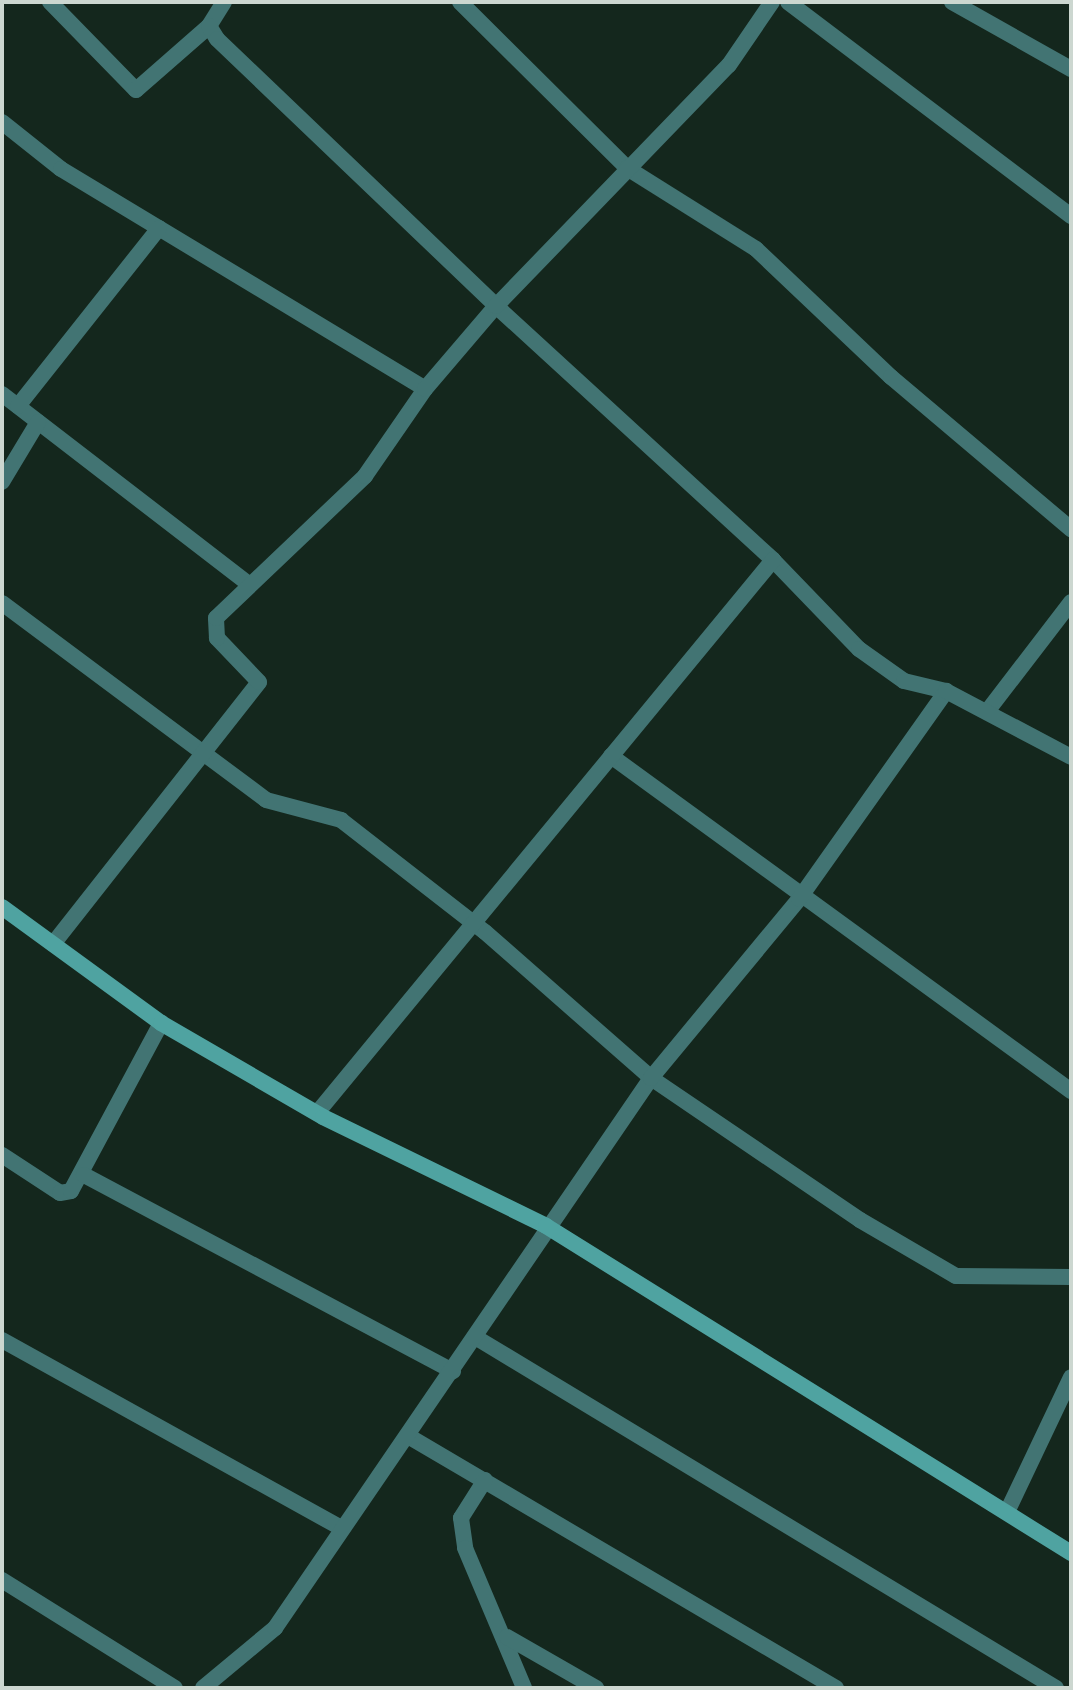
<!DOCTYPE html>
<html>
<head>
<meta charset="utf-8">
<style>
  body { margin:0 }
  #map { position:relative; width:1073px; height:1690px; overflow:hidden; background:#14271d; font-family:"DM Sans",sans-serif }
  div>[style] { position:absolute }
  .street>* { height:16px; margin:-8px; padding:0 8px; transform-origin:8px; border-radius:8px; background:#427473 }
  .secondary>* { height:16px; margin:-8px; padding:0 8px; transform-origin:8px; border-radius:8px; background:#4fa3a1 }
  span { translate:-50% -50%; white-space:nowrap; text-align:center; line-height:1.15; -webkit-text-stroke:7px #060e0a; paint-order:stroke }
  .frame { position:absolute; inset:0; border:4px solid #ccd7d0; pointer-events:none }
</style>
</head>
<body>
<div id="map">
  <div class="street">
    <i style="left:50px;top:2px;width:123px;rotate:45.7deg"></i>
    <i style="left:136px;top:90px;width:97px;rotate:-41.2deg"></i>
    <i style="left:224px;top:2px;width:28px;rotate:122deg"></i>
    <i style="left:209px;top:26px;width:15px;rotate:58deg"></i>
    <i style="left:217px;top:39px;width:386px;rotate:43.7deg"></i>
    <i style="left:496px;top:306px;width:376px;rotate:42.5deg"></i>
    <i style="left:773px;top:560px;width:124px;rotate:46deg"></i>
    <i style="left:859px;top:649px;width:55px;rotate:35.4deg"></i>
    <i style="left:904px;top:681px;width:43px;rotate:13.4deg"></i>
    <i style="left:460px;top:2px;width:235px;rotate:44.8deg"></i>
    <i style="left:627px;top:168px;width:152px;rotate:32.1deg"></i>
    <i style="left:756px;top:249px;width:186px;rotate:43.5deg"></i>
    <i style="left:891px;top:377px;width:236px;rotate:40.2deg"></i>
    <i style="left:788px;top:2px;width:355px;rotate:37.1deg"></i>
    <i style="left:952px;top:2px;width:137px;rotate:29.4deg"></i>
    <i style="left:2px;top:122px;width:75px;rotate:38.5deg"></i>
    <i style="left:61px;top:169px;width:425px;rotate:31.1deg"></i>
    <i style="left:2px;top:394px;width:313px;rotate:37.6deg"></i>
    <i style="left:18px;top:406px;width:227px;rotate:-51.6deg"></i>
    <i style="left:2px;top:482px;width:70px;rotate:-59deg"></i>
    <i style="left:2px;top:603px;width:329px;rotate:36.7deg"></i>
    <i style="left:266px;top:800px;width:78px;rotate:14.9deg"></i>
    <i style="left:341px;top:820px;width:182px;rotate:37.9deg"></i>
    <i style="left:485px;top:932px;width:221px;rotate:41.3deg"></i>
    <i style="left:651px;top:1078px;width:253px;rotate:34.2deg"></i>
    <i style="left:860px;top:1220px;width:111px;rotate:30.3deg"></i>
    <i style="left:956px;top:1276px;width:115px;rotate:0.5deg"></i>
    <i style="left:989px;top:709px;width:135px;rotate:-52.5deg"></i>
    <i style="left:611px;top:756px;width:569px;rotate:36.06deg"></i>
    <i style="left:53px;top:944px;width:333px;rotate:-51.8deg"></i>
    <i style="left:259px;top:682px;width:61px;rotate:-133.7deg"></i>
    <i style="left:217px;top:638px;width:20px;rotate:-93deg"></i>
    <i style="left:216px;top:618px;width:206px;rotate:-43.6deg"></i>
    <i style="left:365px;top:476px;width:106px;rotate:-55.4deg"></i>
    <i style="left:425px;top:389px;width:109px;rotate:-49.5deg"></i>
    <i style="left:496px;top:306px;width:335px;rotate:-46deg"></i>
    <i style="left:729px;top:65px;width:76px;rotate:-55.7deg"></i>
    <i style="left:317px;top:1113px;width:717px;rotate:-50.49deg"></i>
    <i style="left:2px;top:1155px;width:69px;rotate:33.2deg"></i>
    <i style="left:60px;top:1193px;width:11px;rotate:-10deg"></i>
    <i style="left:71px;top:1191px;width:191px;rotate:-61.8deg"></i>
    <i style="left:84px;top:1175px;width:418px;rotate:28deg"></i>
    <i style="left:475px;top:1337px;width:679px;rotate:31.14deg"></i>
    <i style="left:2px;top:1340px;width:388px;rotate:29deg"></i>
    <i style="left:408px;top:1436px;width:497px;rotate:30.5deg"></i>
    <i style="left:485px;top:1480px;width:45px;rotate:122.3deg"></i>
    <i style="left:461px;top:1518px;width:30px;rotate:82deg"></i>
    <i style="left:465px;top:1548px;width:152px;rotate:67.1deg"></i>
    <i style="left:1007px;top:1512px;width:149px;rotate:-64.6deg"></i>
    <i style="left:2px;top:1580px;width:204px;rotate:32deg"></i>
    <i style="left:507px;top:1637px;width:103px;rotate:29.8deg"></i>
    <i style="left:203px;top:1688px;width:94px;rotate:-39.8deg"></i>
    <i style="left:275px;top:1628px;width:666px;rotate:-55.64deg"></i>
    <i style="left:651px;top:1078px;width:232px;rotate:-50.4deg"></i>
    <i style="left:799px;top:899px;width:255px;rotate:-54.7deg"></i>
    <i style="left:946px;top:691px;width:141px;rotate:27.8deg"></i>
  </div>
  <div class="secondary">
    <i style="left:2px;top:907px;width:197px;rotate:36.1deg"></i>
    <i style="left:161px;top:1023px;width:187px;rotate:30.1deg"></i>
    <i style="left:323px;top:1117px;width:248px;rotate:26deg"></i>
    <i style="left:546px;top:1226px;width:619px;rotate:31.92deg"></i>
  </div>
  <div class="frame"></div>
</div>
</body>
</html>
